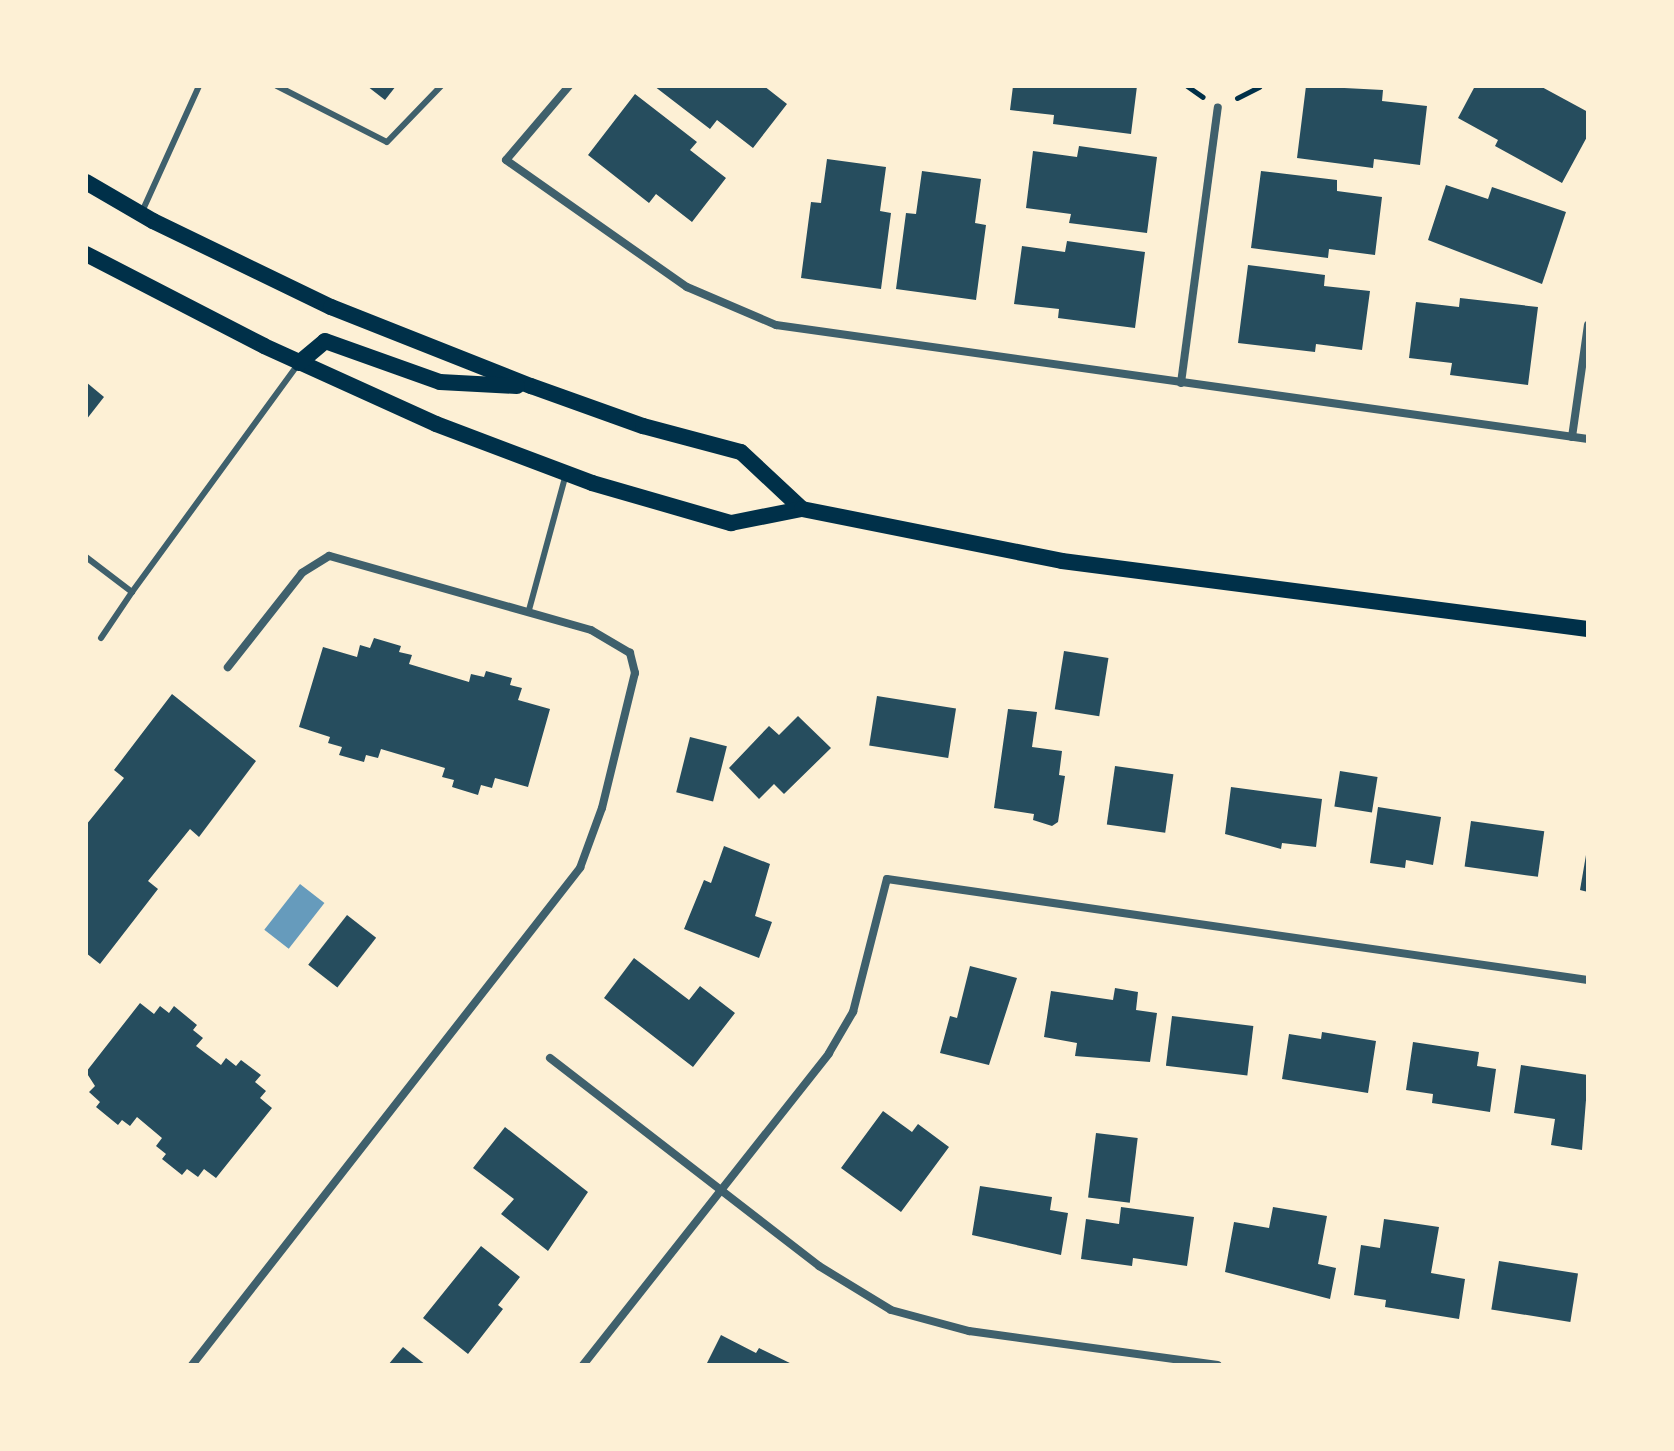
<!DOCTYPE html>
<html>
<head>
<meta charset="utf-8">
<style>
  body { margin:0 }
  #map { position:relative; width:1674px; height:1451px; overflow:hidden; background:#fdf0d5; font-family:"Asap Condensed",sans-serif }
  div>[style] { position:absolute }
  .water>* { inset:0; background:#669bbc; transform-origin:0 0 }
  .building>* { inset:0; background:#264d5e; transform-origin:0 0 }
  .path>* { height:5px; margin:-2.5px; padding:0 2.5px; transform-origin:2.5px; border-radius:2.5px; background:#003049 }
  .service>* { height:6px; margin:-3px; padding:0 3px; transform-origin:3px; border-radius:3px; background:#3f606c }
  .minor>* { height:8px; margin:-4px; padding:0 4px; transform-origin:4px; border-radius:4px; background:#3f606c }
  .secondary>* { height:16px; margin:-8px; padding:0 8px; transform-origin:8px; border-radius:8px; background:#003049 }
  span { translate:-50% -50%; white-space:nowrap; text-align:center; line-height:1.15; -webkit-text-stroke:7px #fdf0d5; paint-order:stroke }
  .frame { position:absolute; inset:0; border:88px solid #fdf0d5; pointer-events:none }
</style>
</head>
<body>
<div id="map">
  <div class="water">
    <i style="left:300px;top:884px;width:31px;height:58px;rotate:38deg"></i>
  </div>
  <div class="building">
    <i style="clip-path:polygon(367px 86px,396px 86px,385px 100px)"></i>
    <i style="clip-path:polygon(654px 86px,764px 86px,787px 104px,753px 148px,717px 120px,710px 129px)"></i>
    <i style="clip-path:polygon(1013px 86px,1137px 86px,1131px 134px,1053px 124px,1054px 115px,1010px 110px)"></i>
    <i style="clip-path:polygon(1306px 86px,1383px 90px,1382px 101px,1427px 106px,1420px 165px,1374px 159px,1373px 168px,1297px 158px)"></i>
    <i style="clip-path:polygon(1475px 86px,1540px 86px,1588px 112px,1588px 135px,1562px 183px,1495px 146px,1498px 140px,1458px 118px)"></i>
    <i style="clip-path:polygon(635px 94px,697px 142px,690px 150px,726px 178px,692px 222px,656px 194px,649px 203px,588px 155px)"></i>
    <i style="clip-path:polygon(1079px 146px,1157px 157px,1147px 233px,1069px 223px,1071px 214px,1026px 208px,1033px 151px,1077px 157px)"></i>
    <i style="clip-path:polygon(827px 159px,886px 167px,880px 211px,891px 213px,881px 289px,801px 278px,811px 202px,821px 203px)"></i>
    <i style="clip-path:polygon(922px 171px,981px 179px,975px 223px,986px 225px,976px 300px,896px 289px,906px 213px,916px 214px)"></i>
    <i style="clip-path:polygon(1261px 171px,1337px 180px,1337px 191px,1382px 197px,1375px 255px,1329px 249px,1328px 258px,1251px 248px)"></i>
    <i style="clip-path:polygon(1446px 185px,1488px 199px,1492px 187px,1566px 212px,1542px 284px,1428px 240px)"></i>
    <i style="clip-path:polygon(1067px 241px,1145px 252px,1135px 328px,1058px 318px,1059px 309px,1014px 304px,1022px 246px,1065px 252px)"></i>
    <i style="clip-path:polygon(1248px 265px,1325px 275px,1324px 286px,1370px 291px,1362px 350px,1316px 344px,1315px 352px,1238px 343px)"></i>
    <i style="clip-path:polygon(1460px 298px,1538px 307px,1528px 385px,1450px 375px,1452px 363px,1409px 358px,1416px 302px,1459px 307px)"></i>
    <i style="clip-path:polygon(86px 382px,104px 397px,86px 420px)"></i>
    <i style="clip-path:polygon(374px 638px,401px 646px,399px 652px,412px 655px,409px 664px,469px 682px,471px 674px,484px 677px,486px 671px,512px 678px,510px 685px,522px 688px,518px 700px,550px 709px,528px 787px,495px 778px,492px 788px,481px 785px,478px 795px,452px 787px,454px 780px,442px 777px,445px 768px,381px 749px,378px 758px,366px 755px,364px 762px,339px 755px,342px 747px,328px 743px,330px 737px,299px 727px,323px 647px,357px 657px,360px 645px,370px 648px)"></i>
    <i style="left:1064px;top:651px;width:45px;height:59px;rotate:9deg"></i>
    <i style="clip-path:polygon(172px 694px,256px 761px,199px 837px,190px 829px,148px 881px,158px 889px,100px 964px,86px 953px,86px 825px,124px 778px,114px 770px)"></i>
    <i style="left:877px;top:696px;width:80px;height:50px;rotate:9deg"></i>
    <i style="clip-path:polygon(1008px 709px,1037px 712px,1032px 747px,1062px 751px,1059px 775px,1065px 776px,1058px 822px,1052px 826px,1033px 820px,1034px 814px,994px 808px)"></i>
    <i style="clip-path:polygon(798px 716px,831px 748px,784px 794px,774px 784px,759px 799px,729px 768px,769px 726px,779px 735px)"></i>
    <i style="left:690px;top:737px;width:38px;height:57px;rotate:14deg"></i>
    <i style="left:1115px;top:766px;width:59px;height:59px;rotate:8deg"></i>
    <i style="left:1340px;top:771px;width:38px;height:36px;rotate:9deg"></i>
    <i style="clip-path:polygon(1231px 787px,1322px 799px,1316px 847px,1282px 843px,1281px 849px,1225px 834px)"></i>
    <i style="clip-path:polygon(1378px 807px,1441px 817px,1433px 865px,1406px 860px,1405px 868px,1370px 863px)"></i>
    <i style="left:1471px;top:821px;width:74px;height:46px;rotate:8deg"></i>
    <i style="clip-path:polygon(724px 846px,770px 864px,755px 916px,772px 922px,759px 958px,684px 929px,704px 880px,711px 883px)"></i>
    <i style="clip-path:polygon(1586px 855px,1588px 855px,1588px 892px,1580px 890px)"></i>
    <i style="left:347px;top:915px;width:37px;height:63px;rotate:38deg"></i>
    <i style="clip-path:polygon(634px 958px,689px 1000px,700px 986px,735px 1013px,693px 1067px,604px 998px)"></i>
    <i style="clip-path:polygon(970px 966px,1017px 978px,989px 1065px,940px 1053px,950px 1016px,957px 1018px)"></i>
    <i style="clip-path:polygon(1115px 988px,1138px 992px,1136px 1010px,1157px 1013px,1150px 1062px,1075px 1056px,1077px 1043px,1044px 1037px,1051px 991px,1113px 1000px)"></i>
    <i style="clip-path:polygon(140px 1003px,154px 1014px,160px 1006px,169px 1013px,174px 1006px,197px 1025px,193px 1030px,203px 1038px,196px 1046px,221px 1065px,226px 1058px,236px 1066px,241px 1060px,261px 1075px,255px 1082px,266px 1091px,260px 1098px,272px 1108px,216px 1178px,204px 1169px,198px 1177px,187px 1169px,182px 1175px,162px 1159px,166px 1154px,156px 1146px,162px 1138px,137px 1117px,130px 1126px,122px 1120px,118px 1125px,96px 1107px,100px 1102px,89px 1092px,95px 1086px,86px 1072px)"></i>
    <i style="left:1172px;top:1016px;width:82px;height:50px;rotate:7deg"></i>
    <i style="clip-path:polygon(1322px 1032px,1376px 1041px,1368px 1093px,1282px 1079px,1289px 1034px,1321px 1039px)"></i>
    <i style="clip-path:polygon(1413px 1042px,1479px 1052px,1477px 1066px,1496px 1069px,1490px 1112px,1432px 1103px,1433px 1094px,1406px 1090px)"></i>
    <i style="clip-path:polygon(1521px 1065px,1588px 1075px,1582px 1150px,1551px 1145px,1555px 1119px,1514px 1113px)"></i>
    <i style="clip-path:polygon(883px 1111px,912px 1132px,918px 1124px,949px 1147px,901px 1212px,841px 1168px)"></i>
    <i style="clip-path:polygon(505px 1127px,588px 1192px,548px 1251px,501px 1214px,514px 1199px,473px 1168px)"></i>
    <i style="left:1096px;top:1133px;width:42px;height:65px;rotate:7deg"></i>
    <i style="clip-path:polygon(980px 1186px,1052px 1197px,1050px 1210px,1068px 1213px,1061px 1255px,972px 1235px)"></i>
    <i style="clip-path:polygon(1121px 1207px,1194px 1217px,1187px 1266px,1133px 1258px,1132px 1266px,1081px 1259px,1086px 1219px,1119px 1224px)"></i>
    <i style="clip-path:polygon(1273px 1207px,1327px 1216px,1318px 1264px,1336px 1268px,1330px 1299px,1225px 1272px,1234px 1222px,1269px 1228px)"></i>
    <i style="clip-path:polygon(1384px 1219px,1439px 1227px,1431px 1273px,1465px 1279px,1459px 1319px,1385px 1307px,1386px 1300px,1354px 1295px,1361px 1245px,1380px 1248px)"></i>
    <i style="clip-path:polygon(481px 1246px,520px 1277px,498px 1305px,503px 1309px,468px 1354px,423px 1318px)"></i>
    <i style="left:1499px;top:1261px;width:80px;height:49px;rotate:9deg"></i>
    <i style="clip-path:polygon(721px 1335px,756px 1353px,759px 1348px,794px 1365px,706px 1365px)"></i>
    <i style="clip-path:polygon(403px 1347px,426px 1365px,388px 1365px)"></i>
  </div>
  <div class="path">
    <i style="left:1187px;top:86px;width:19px;rotate:35deg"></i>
    <i style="left:1237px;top:98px;width:25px;rotate:-27deg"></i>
  </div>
  <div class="service">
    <i style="left:277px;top:86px;width:123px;rotate:27deg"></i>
    <i style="left:387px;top:142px;width:78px;rotate:-46deg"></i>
    <i style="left:141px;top:214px;width:141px;rotate:-65.6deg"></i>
    <i style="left:86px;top:557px;width:58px;rotate:37.3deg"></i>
    <i style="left:132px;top:592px;width:280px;rotate:-53.9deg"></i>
    <i style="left:529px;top:610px;width:141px;rotate:-74.8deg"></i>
    <i style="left:101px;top:638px;width:55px;rotate:-56deg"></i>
  </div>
  <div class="minor">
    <i style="left:569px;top:86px;width:97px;rotate:130.4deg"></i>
    <i style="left:506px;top:160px;width:221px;rotate:35.1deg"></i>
    <i style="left:687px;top:287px;width:97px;rotate:23.1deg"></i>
    <i style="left:776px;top:325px;width:820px;rotate:7.99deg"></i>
    <i style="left:1181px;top:383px;width:278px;rotate:-82.4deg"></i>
    <i style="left:1572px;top:437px;width:113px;rotate:-81.9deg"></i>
    <i style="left:550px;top:1058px;width:340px;rotate:37.7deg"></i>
    <i style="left:819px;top:1266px;width:84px;rotate:31.4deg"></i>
    <i style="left:891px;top:1310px;width:81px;rotate:15.1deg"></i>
    <i style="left:969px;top:1331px;width:251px;rotate:7.8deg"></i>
    <i style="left:192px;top:1365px;width:631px;rotate:-52.02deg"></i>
    <i style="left:580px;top:868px;width:64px;rotate:-69.9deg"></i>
    <i style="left:602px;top:808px;width:139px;rotate:-76.3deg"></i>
    <i style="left:635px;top:673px;width:21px;rotate:-104deg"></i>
    <i style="left:630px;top:653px;width:45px;rotate:-149.5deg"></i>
    <i style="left:591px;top:630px;width:272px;rotate:-164.2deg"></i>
    <i style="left:329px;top:556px;width:32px;rotate:148deg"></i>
    <i style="left:302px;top:573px;width:120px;rotate:128.2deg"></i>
    <i style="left:583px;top:1365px;width:397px;rotate:-51.7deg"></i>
    <i style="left:829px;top:1053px;width:48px;rotate:-59.7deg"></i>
    <i style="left:853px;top:1012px;width:137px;rotate:-75.7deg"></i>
    <i style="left:887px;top:879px;width:708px;rotate:8.2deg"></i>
  </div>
  <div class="secondary">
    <i style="left:86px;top:182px;width:78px;rotate:30.2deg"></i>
    <i style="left:153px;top:221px;width:198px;rotate:25.8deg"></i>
    <i style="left:331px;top:307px;width:215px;rotate:21.6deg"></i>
    <i style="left:531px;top:386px;width:119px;rotate:19.7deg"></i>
    <i style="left:643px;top:426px;width:101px;rotate:14.9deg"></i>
    <i style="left:741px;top:452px;width:83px;rotate:43.1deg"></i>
    <i style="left:86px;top:254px;width:200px;rotate:27.3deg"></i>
    <i style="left:264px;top:346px;width:189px;rotate:24.4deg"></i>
    <i style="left:436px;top:424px;width:167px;rotate:20.7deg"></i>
    <i style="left:592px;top:483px;width:145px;rotate:16.1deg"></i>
    <i style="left:731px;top:523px;width:72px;rotate:-11.2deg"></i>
    <i style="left:802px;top:509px;width:265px;rotate:11.3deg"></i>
    <i style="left:1062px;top:561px;width:530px;rotate:7.37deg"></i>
    <i style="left:299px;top:363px;width:34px;rotate:-40deg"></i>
    <i style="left:325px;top:341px;width:122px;rotate:19.6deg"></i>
    <i style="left:440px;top:382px;width:77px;rotate:3deg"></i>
  </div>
  <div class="frame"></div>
</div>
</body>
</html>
